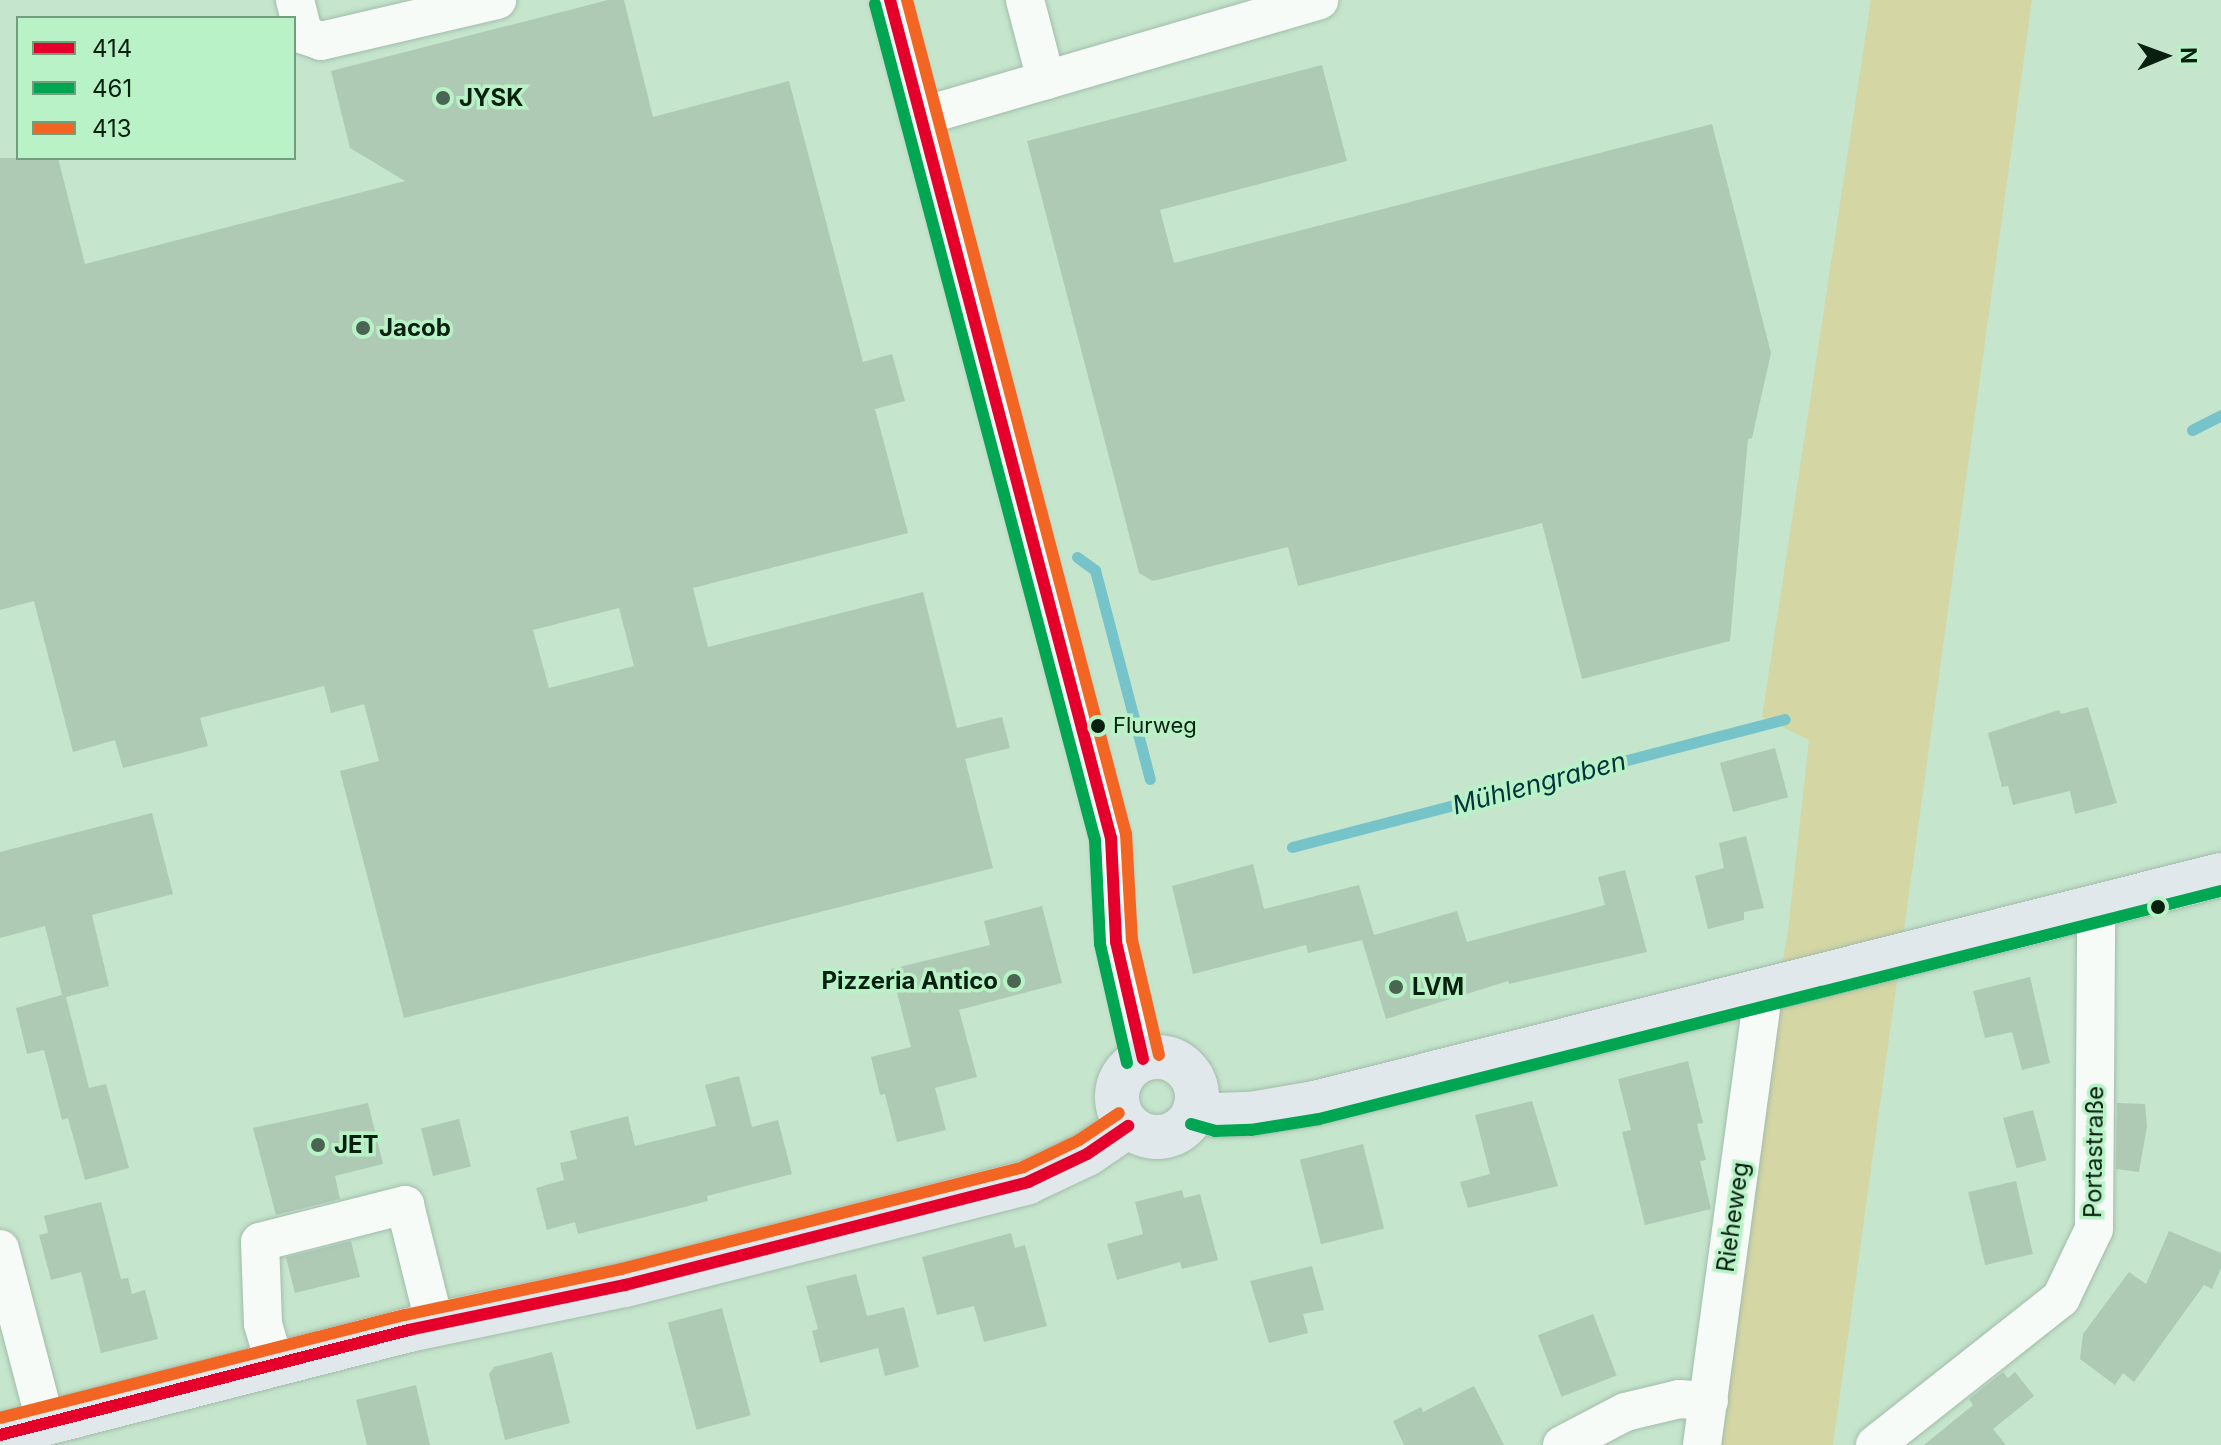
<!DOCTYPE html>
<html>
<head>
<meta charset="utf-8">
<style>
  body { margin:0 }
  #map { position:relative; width:2221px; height:1445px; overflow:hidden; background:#c5e5cd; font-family:Inter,sans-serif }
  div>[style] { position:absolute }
  .green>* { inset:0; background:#d4d6a4 }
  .stream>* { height:11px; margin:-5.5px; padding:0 5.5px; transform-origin:5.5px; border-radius:5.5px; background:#76c4ca }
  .building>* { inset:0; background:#aecab5; transform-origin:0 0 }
  .roads { filter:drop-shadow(0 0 2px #a3bcaa) drop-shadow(0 0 2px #a3bcaa) }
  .minor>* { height:38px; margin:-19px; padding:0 19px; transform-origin:19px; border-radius:19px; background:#f6fbf8 }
  .major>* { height:44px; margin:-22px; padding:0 22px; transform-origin:22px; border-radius:22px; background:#e1e8ec }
  .major>.ring { margin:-22px; padding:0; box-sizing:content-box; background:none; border:44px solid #e1e8ec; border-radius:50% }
  .bus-1>* { height:12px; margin:-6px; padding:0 6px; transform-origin:6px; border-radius:6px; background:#e4002b }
  .bus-2>* { height:12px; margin:-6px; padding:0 6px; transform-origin:6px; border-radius:6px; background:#00a651 }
  .bus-3>* { height:12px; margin:-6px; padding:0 6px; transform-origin:6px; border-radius:6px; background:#f26522 }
  .dots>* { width:22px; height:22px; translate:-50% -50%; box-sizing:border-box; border:4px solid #b8f2c6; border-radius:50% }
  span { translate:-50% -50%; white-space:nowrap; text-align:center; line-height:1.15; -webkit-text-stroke:7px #b8f2c6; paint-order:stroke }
  .bus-label { font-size:22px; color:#092011 }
  .left { translate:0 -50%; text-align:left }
  .poi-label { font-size:24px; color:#092011; font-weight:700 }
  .right { translate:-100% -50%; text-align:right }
  .street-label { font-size:24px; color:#092011 }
  .water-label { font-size:26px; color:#02333c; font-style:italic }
  .legend { position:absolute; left:16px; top:16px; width:280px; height:144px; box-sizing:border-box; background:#b8f2c6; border:2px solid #729e7e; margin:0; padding:10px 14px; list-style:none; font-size:24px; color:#092011 }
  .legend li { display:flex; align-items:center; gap:16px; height:40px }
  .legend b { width:40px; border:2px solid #729e7e }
  .north { position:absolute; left:2125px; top:16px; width:80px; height:80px; -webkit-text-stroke:6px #b8f2c6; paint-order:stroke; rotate:89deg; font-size:22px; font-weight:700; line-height:32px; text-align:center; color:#092011 }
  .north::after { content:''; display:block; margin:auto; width:28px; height:36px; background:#092011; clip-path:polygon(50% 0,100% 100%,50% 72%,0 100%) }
</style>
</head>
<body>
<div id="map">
  <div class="green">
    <i style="clip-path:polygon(1871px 0,2032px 0,1833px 1445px,1714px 1445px,1765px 1067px,1788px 931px,1809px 740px,1762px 717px)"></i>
  </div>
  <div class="stream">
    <i style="left:2192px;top:430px;width:33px;rotate:-27deg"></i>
    <i style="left:1077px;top:557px;width:22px;rotate:36deg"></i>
    <i style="left:1095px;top:570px;width:216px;rotate:75.3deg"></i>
    <i style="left:1292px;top:847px;width:509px;rotate:-14.55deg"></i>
  </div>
  <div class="building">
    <i style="clip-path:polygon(evenodd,608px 0,624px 0,653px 117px,789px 81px,863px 362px,892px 354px,905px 401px,875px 409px,908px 533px,693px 588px,708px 647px,923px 592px,957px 728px,1002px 717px,1010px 748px,965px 759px,993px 868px,404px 1018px,340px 771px,379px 761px,364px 704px,331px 713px,324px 686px,200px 718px,208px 746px,123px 768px,115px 740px,73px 752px,34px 601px,0 610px,0 158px,58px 158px,85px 264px,405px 181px,350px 148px,331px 71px,608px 0,619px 608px,634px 666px,549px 688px,533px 630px,619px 608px)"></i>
    <i style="clip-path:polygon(1322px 65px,1347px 161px,1160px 210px,1174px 263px,1712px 124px,1771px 353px,1752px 438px,1748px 439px,1730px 641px,1582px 679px,1542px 523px,1298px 586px,1288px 547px,1153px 581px,1139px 573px,1027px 141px)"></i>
    <i style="clip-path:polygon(2088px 707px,2117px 803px,2075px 814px,2070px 791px,2013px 805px,2008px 786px,2002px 787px,1988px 733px,2059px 710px,2061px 714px)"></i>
    <i style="left:1775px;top:748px;width:51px;height:57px;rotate:75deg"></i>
    <i style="clip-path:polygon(152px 813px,173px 894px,92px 915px,109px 986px,66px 997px,89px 1088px,106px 1084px,129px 1168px,85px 1180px,68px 1118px,62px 1120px,44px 1050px,27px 1054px,16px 1008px,62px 995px,45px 926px,0 938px,0 852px)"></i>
    <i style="clip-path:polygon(1746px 836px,1764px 908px,1744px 912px,1744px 920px,1708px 929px,1695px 876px,1724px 868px,1719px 843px)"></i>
    <i style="clip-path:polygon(1253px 864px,1264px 909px,1359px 885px,1374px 935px,1457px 911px,1467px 942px,1605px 905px,1598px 877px,1625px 870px,1647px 952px,1509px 984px,1508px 981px,1386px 1019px,1362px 940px,1308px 953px,1306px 945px,1193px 974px,1172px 886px)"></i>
    <i style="clip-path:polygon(1042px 906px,1062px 983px,959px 1010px,977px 1077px,935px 1088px,946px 1130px,897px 1142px,885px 1094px,880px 1095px,871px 1057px,911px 1047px,891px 969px,990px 945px,984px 921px)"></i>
    <i style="clip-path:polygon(2030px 977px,2050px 1063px,2022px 1070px,2012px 1032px,1985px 1038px,1973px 991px)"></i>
    <i style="clip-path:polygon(1688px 1061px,1703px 1123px,1697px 1124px,1706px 1160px,1700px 1161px,1711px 1209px,1645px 1225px,1622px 1132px,1631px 1130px,1618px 1079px)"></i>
    <i style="clip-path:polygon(739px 1076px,752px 1127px,778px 1120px,792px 1174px,707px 1196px,708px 1201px,578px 1234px,575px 1222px,547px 1230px,536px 1188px,564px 1180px,560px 1163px,577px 1159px,570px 1131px,628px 1116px,635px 1146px,716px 1126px,705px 1085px)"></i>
    <i style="clip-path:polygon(1532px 1101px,1558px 1186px,1468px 1208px,1460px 1182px,1490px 1174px,1475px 1115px)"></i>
    <i style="clip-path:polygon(368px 1103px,383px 1164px,335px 1176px,340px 1199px,276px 1215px,253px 1128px)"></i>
    <i style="clip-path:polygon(2117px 1103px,2145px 1104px,2147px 1126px,2139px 1172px,2116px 1169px)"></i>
    <i style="left:2033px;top:1110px;width:52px;height:31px;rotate:75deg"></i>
    <i style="left:459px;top:1119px;width:49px;height:39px;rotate:76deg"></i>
    <i style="left:1363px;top:1144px;width:87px;height:65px;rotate:76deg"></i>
    <i style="left:2016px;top:1181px;width:75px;height:49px;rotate:77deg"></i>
    <i style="clip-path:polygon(1182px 1190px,1184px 1198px,1200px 1194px,1218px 1260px,1182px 1269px,1180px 1262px,1117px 1280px,1107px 1244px,1143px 1234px,1135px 1202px)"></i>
    <i style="clip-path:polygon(101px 1202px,121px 1279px,128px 1278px,132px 1294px,145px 1290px,158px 1339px,101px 1353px,81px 1272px,51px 1280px,39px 1235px,48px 1233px,44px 1216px)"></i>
    <i style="clip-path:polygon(2169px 1231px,2221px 1253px,2221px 1268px,2212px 1289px,2204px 1285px,2134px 1382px,2123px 1373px,2115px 1385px,2080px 1359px,2083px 1334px,2129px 1272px,2146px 1284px)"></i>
    <i style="clip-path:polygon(1011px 1233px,1015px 1248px,1025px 1245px,1047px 1326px,984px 1342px,974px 1306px,937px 1315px,922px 1257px)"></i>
    <i style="left:351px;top:1241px;width:37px;height:67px;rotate:76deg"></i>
    <i style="clip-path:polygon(1312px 1266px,1324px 1310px,1303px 1314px,1308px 1333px,1269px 1343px,1250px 1281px)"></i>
    <i style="clip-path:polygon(856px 1274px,867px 1316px,904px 1307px,919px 1367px,885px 1376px,878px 1348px,820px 1363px,812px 1331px,818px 1329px,806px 1286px)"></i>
    <i style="left:722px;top:1308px;width:111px;height:56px;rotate:75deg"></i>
    <i style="left:1593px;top:1314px;width:66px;height:59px;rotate:69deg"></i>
    <i style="clip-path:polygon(552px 1352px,570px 1423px,505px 1440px,489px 1374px,494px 1367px)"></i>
    <i style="clip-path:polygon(2003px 1372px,2008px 1378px,2015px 1372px,2034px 1396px,1993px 1429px,2006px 1445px,1924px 1445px,1973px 1405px,1969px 1399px)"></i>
    <i style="clip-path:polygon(416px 1385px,430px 1445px,367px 1445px,356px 1400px)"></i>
    <i style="clip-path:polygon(1474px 1386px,1504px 1445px,1404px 1445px,1393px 1421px,1421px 1407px,1423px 1412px)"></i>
  </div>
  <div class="roads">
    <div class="minor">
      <i style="left:295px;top:0;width:36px;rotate:76deg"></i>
      <i style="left:304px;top:35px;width:18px;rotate:19deg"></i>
      <i style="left:321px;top:41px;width:181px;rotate:-13.1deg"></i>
      <i style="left:890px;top:0;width:867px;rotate:75.23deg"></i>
      <i style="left:1111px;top:838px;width:104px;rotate:87.2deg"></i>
      <i style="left:1116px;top:942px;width:120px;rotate:77deg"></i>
      <i style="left:1025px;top:0;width:83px;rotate:75.3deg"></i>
      <i style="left:920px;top:117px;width:416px;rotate:-16.3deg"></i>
      <i style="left:0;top:1249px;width:181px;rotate:75.3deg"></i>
      <i style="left:275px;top:1365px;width:43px;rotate:-106.3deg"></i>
      <i style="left:263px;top:1324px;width:82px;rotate:-92.1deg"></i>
      <i style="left:260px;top:1242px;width:150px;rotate:-14.3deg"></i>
      <i style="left:405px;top:1205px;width:124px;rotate:76deg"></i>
      <i style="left:1562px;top:1445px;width:71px;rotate:-27.6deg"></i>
      <i style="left:1625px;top:1412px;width:56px;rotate:-13.5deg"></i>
      <i style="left:1679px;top:1399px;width:30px;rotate:4deg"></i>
      <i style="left:1702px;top:1445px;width:461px;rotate:-82.3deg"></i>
      <i style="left:1875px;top:1445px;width:237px;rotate:-38.3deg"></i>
      <i style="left:2061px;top:1298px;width:76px;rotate:-64.4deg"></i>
      <i style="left:2094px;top:1229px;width:323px;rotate:-89.6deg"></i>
    </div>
    <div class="major">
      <i class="ring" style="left:1117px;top:1057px;width:36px;height:36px"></i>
      <i style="left:1195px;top:1109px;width:22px;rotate:16deg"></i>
      <i style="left:1216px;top:1115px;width:35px;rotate:-2deg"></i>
      <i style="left:1251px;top:1114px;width:65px;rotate:-9.8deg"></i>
      <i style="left:1315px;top:1103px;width:934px;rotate:-14.13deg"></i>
      <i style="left:0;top:1435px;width:422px;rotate:-14.4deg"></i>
      <i style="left:409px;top:1330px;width:221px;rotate:-11.8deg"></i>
      <i style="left:625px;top:1285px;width:416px;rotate:-14.3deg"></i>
      <i style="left:1028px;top:1182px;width:65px;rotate:-25.4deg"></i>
      <i style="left:1087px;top:1154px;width:50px;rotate:-34.3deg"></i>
    </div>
  </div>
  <div class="bus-1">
    <i style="left:890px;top:0;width:867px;rotate:75.23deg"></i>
    <i style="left:1111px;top:838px;width:104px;rotate:87.2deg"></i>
    <i style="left:1116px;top:942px;width:120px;rotate:77deg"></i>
    <i style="left:0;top:1435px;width:422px;rotate:-14.4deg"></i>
    <i style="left:409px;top:1330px;width:221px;rotate:-11.8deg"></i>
    <i style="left:625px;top:1285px;width:416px;rotate:-14.3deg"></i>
    <i style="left:1028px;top:1182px;width:65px;rotate:-25.4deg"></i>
    <i style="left:1087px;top:1154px;width:50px;rotate:-34.3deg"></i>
  </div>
  <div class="bus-2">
    <i style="left:875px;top:4px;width:864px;rotate:75.26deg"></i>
    <i style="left:1095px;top:840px;width:104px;rotate:87.2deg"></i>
    <i style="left:1100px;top:944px;width:122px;rotate:77.2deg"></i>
    <i style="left:1191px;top:1124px;width:25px;rotate:16deg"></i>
    <i style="left:1215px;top:1131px;width:36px;rotate:-2deg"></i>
    <i style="left:1251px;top:1130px;width:69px;rotate:-9.2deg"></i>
    <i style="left:1319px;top:1119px;width:930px;rotate:-14.19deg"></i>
  </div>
  <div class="bus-3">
    <i style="left:907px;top:0;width:862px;rotate:75.29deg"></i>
    <i style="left:1126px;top:834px;width:106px;rotate:86.8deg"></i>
    <i style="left:1132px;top:940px;width:118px;rotate:76.8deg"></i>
    <i style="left:0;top:1418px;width:418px;rotate:-14.3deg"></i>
    <i style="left:405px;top:1315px;width:221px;rotate:-12deg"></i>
    <i style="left:621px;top:1269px;width:415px;rotate:-14.2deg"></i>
    <i style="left:1023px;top:1167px;width:62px;rotate:-25.7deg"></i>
    <i style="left:1079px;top:1140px;width:48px;rotate:-34deg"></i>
  </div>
  <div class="dots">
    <i style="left:443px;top:98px;background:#4b6553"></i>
    <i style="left:363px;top:328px;background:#4b6553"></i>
    <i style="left:1098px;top:726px;background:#092011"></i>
    <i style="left:2158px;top:907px;background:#092011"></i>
    <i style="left:1014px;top:981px;background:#4b6553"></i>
    <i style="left:1396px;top:987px;background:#4b6553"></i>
    <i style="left:318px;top:1145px;background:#4b6553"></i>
  </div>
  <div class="bus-label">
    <span class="left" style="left:1113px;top:726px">Flurweg</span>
  </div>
  <div class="poi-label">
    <span class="left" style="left:459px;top:98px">JYSK</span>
    <span class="left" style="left:379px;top:328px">Jacob</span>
    <span class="right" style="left:998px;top:981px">Pizzeria Antico</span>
    <span class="left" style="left:1412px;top:987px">LVM</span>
    <span class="left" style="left:334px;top:1145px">JET</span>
  </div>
  <div class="street-label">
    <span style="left:2094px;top:1152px;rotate:-89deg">Portastraße</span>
    <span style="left:1733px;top:1217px;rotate:-82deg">Rieheweg</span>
  </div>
  <div class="water-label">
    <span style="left:1539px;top:783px;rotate:-15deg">Mühlengraben</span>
  </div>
  <ul class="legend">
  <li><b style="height:10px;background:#e4002b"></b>414</li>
  <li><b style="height:10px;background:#00a651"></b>461</li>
  <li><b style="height:10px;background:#f26522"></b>413</li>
  </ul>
  <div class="north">N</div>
</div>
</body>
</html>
